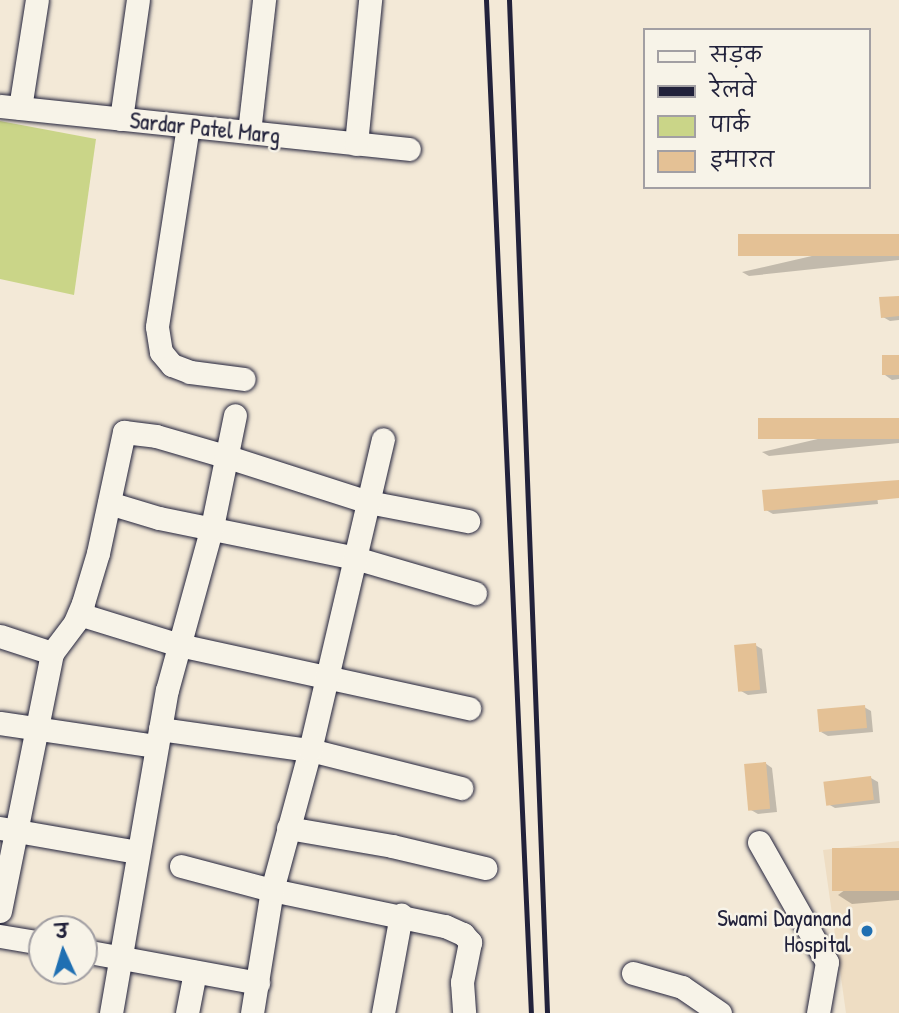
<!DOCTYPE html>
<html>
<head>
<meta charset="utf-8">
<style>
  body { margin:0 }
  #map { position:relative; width:899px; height:1013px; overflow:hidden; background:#f3e9d7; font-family:"Patrick Hand","Playpen Sans Deva",sans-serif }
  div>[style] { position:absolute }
  .built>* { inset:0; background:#eeddc3 }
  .green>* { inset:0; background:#cad588 }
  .shadow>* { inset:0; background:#0003 }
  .building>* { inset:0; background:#e4c195; transform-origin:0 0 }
  .roads { filter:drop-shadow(0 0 2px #22223b) drop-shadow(0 0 2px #22223b) }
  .minor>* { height:23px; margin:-11.5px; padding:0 11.5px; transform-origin:11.5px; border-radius:11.5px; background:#f7f3e8 }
  .rail>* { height:5px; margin:-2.5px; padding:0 2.5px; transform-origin:2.5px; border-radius:2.5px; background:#22223b }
  .dots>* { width:19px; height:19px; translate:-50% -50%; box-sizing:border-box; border:4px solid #f7f3e8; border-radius:50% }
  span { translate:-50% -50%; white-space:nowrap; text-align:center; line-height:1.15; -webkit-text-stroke:5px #f7f3e8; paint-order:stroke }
  .street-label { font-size:23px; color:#22223b }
  .poi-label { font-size:23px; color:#22223b }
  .right { translate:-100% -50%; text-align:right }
  .legend { position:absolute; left:643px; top:28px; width:228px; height:161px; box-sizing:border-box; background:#f7f3e8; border:2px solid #a29fa3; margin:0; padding:9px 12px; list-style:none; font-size:21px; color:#22223b }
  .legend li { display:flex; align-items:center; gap:14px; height:35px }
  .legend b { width:35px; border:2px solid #a29fa3 }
  .north { position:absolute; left:28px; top:915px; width:70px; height:70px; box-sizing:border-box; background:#f7f3e8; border:2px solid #a29fa3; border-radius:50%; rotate:356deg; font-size:19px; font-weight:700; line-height:28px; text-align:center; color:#22223b }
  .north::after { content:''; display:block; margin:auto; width:24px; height:32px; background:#1f6fb2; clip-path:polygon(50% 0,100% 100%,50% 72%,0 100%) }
</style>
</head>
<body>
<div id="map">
  <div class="built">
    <i style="clip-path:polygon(899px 841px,899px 1013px,846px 1013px,823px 850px)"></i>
  </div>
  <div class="green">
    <i style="clip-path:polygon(0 121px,96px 139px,74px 295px,0 279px)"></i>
  </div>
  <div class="shadow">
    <i style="clip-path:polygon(899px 236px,899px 260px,749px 276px,742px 272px)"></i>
    <i style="clip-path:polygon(899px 297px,899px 320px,890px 321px,883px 317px)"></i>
    <i style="clip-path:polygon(899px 357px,899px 379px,892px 380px,885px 375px)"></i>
    <i style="clip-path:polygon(899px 420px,899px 443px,769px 456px,762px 452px)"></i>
    <i style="clip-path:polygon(876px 487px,878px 504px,773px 514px,766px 510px)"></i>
    <i style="clip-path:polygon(755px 645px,762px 649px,767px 693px,748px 695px,741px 691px)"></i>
    <i style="clip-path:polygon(864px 707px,871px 711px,873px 732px,828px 736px,821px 732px)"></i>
    <i style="clip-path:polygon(765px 763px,772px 768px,777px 812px,758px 814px,751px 810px)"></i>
    <i style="clip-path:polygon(871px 778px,878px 782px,880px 803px,835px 808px,828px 804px)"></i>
    <i style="clip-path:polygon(899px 850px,899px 900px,852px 904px,838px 895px)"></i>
  </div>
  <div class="building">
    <i style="left:899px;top:234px;width:22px;height:161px;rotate:90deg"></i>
    <i style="clip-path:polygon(899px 296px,899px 316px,881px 318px,879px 297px)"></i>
    <i style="left:899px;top:355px;width:20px;height:17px;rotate:90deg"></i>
    <i style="left:899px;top:418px;width:21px;height:141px;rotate:90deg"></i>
    <i style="clip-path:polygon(899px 480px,899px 498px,764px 511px,762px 490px)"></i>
    <i style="left:756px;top:643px;width:47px;height:22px;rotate:85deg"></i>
    <i style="left:865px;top:705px;width:23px;height:48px;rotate:85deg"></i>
    <i style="left:766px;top:762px;width:47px;height:22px;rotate:85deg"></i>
    <i style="left:871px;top:776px;width:24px;height:48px;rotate:83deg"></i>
    <i style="left:899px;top:848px;width:43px;height:67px;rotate:90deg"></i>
  </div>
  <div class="roads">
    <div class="minor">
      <i style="left:0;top:106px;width:411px;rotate:6deg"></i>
      <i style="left:20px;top:108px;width:109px;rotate:-81.1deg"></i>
      <i style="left:121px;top:119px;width:120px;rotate:-81.9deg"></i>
      <i style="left:188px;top:126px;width:203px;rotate:98.8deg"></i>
      <i style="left:157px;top:327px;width:25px;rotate:81deg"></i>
      <i style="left:161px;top:352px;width:17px;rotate:50deg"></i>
      <i style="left:172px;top:365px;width:19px;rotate:21deg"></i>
      <i style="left:190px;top:372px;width:54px;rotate:7.4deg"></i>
      <i style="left:249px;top:132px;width:133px;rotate:-83.5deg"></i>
      <i style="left:356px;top:144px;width:145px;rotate:-84.4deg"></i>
      <i style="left:109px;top:503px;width:52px;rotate:16.7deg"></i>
      <i style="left:159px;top:518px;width:200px;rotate:11.5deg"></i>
      <i style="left:355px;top:558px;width:125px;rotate:16.3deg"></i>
      <i style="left:79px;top:614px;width:105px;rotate:17.2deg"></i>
      <i style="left:179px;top:645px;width:297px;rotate:12.3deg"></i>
      <i style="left:0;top:636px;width:55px;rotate:18.1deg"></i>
      <i style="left:0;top:723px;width:158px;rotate:8.4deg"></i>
      <i style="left:160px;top:729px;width:151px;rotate:8deg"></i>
      <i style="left:310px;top:750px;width:156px;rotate:14.1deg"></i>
      <i style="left:0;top:828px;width:140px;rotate:9.9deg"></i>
      <i style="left:288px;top:828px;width:106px;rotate:9.8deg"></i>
      <i style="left:392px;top:846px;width:96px;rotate:13.3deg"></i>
      <i style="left:759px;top:842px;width:138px;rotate:60.5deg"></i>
      <i style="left:827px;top:962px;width:52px;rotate:100deg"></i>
      <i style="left:181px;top:866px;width:94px;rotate:14.8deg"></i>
      <i style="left:272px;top:890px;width:177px;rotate:11.8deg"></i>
      <i style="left:445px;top:926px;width:20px;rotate:24deg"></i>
      <i style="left:463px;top:934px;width:11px;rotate:49deg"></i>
      <i style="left:470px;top:942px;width:41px;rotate:101.3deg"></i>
      <i style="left:462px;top:982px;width:31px;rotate:86deg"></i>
      <i style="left:0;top:911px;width:263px;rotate:-78.6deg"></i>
      <i style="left:52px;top:653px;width:39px;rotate:-53deg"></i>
      <i style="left:75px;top:622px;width:21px;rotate:-67deg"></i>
      <i style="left:83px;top:603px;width:52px;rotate:-73.3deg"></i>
      <i style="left:98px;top:553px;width:124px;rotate:-77.9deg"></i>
      <i style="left:124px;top:432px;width:32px;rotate:7deg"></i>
      <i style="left:156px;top:436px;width:72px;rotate:16.2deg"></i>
      <i style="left:225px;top:456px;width:150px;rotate:17.8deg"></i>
      <i style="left:368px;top:502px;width:102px;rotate:10.8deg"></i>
      <i style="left:0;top:936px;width:43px;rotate:9.5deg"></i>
      <i style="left:84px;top:951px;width:177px;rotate:10.4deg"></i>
      <i style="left:633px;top:973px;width:51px;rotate:15.9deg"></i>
      <i style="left:682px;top:987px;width:46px;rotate:34.4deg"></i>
      <i style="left:111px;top:1013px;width:328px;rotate:-80.2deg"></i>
      <i style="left:167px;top:690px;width:169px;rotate:-74.6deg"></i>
      <i style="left:212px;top:527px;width:114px;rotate:-78.4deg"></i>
      <i style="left:187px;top:1013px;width:42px;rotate:-79deg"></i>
      <i style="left:252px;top:1013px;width:125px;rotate:-80.8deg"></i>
      <i style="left:272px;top:890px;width:145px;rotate:-74.8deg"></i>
      <i style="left:310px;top:750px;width:319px;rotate:-76.8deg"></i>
      <i style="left:383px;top:1013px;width:100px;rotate:-79.6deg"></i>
    </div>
  </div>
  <div class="rail">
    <i style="left:486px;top:0;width:1014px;rotate:87.46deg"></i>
    <i style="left:509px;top:0;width:1014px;rotate:87.85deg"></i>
  </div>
  <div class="dots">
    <i style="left:867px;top:931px;background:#1f6fb2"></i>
  </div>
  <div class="street-label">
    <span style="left:205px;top:128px;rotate:6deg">Sardar Patel Marg</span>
  </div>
  <div class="poi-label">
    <span class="right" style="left:851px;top:931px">Swami Dayanand<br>Hospital</span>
  </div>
  <ul class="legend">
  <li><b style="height:9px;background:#f7f3e8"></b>सड़क</li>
  <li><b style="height:9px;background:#22223b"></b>रेलवे</li>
  <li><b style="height:19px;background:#cad588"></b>पार्क</li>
  <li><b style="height:19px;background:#e4c195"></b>इमारत</li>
  </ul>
  <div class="north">उ</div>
</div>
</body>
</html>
